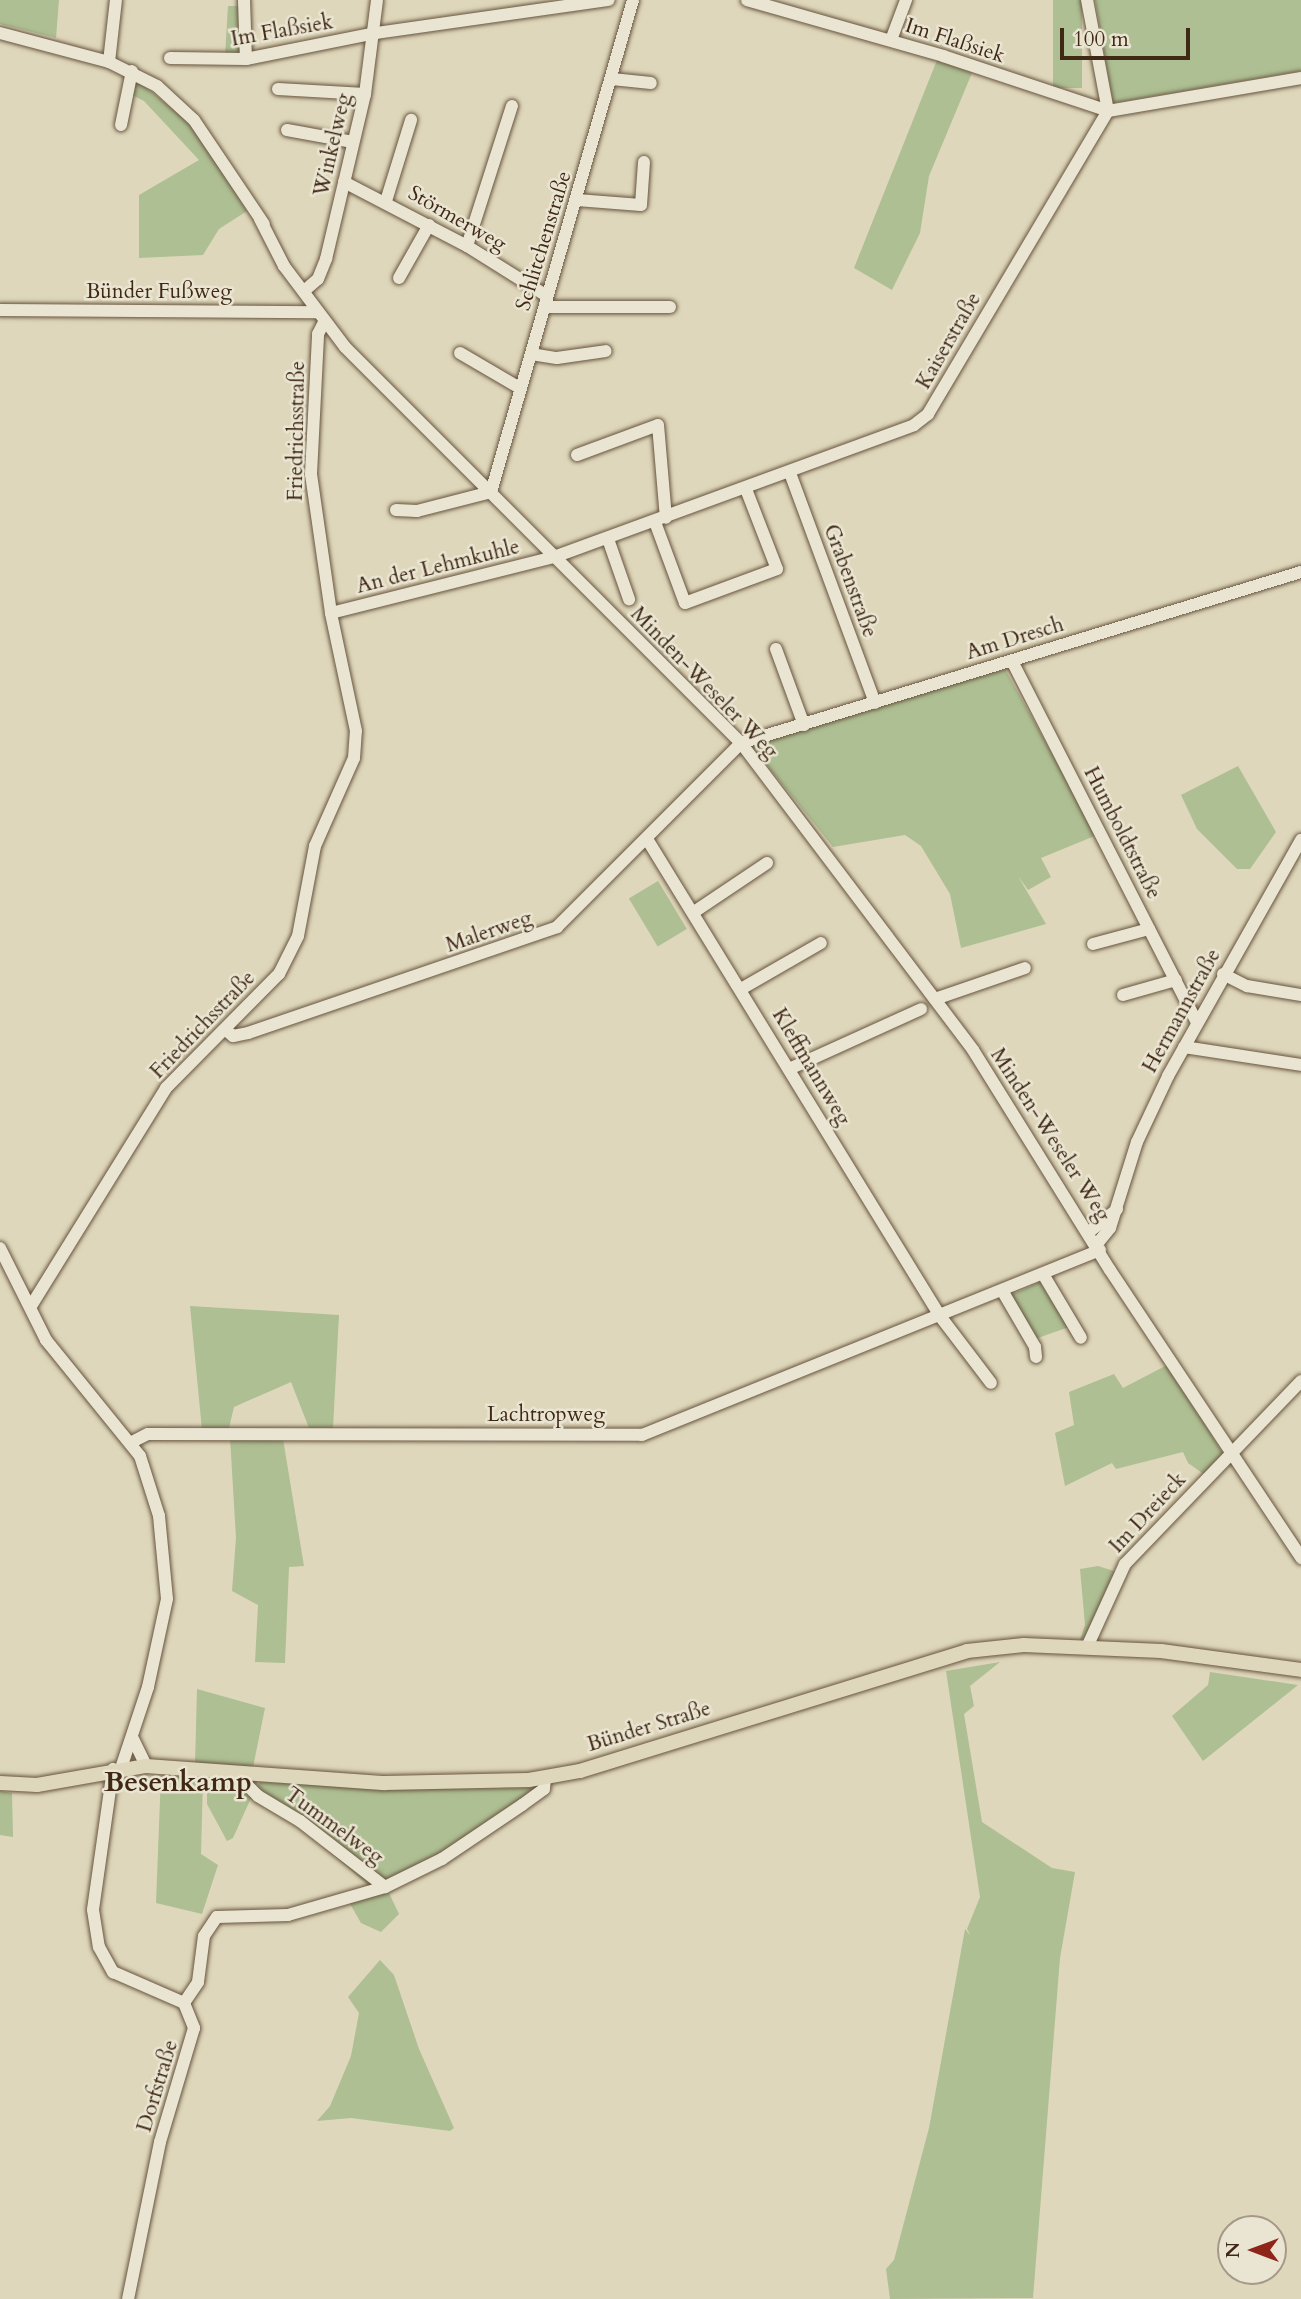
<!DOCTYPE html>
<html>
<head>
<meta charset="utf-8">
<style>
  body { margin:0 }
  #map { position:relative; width:1301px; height:2299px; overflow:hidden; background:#dfd7bb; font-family:Cardo,serif }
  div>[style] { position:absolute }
  .green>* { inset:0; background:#aebf93; transform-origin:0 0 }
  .roads { filter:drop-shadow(0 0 2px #67543e) drop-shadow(0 0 2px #67543e) }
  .minor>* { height:12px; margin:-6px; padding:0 6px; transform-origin:6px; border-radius:6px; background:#eae5d3 }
  .major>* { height:14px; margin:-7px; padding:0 7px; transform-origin:7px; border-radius:7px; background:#dfd7bb }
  span { translate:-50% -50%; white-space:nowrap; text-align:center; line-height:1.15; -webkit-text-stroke:5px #eae5d3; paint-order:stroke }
  .street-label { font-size:21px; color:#3f2814 }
  .district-label { font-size:28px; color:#3f2814; font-weight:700 }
  .north { position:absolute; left:1217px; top:2215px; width:70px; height:70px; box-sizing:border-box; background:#eae5d3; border:2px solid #a69987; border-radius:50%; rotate:270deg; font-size:19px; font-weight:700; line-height:28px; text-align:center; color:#3f2814 }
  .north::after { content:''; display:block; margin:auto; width:24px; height:32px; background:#8f2418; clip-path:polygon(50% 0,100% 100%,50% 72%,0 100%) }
  .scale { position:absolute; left:1060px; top:28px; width:130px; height:32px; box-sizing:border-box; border:4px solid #3f2814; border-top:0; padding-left:9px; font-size:21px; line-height:24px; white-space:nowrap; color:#3f2814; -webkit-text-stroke:5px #eae5d3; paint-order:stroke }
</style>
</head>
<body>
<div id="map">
  <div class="green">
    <i style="clip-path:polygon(0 0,59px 0,56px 38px,0 24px)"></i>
    <i style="left:1053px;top:0;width:29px;height:88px"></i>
    <i style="clip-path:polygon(1095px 0,1301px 0,1301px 71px,1113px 103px)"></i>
    <i style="clip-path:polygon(228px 6px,239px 6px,241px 57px,225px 56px)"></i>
    <i style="clip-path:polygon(937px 60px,972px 73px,929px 176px,920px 233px,892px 290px,854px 268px)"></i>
    <i style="clip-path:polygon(134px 78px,191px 124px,247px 211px,219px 229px,203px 255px,139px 258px,139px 195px,199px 160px,144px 101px,130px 94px)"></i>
    <i style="clip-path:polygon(1005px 669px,1097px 835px,1041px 858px,1051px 877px,1028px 890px,1018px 876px,1046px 924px,961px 948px,950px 894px,921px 846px,905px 835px,833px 847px,750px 744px)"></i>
    <i style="clip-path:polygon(1238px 766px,1276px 832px,1250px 869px,1237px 869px,1197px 829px,1181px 795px)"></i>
    <i style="left:658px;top:881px;width:56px;height:34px;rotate:59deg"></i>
    <i style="clip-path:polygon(1040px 1282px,1069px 1327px,1035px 1339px,1011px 1295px)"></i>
    <i style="clip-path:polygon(190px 1306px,339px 1315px,333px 1428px,309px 1428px,291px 1382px,234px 1407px,229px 1428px,202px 1430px)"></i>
    <i style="clip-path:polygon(1169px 1364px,1223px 1454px,1205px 1475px,1188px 1463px,1183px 1452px,1116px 1469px,1112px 1463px,1065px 1486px,1055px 1433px,1074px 1425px,1069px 1392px,1114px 1374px,1123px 1388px)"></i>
    <i style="clip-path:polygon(230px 1438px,283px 1439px,304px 1566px,289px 1567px,285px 1663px,255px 1662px,258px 1605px,232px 1591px,236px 1538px)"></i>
    <i style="clip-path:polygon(1098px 1566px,1117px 1572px,1090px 1634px,1080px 1640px,1085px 1625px,1080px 1569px)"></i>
    <i style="clip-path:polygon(1000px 1662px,970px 1686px,974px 1706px,964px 1714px,982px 1822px,1052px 1868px,1075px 1872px,1060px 1958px,1033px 2298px,890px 2299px,886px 2269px,894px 2260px,929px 2128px,965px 1929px,971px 1936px,967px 1929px,980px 1897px,946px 1671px)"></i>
    <i style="clip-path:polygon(1210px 1672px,1298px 1685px,1203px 1761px,1172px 1716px,1208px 1685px)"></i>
    <i style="clip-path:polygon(197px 1689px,265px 1708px,252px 1772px,195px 1764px)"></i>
    <i style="clip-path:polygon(161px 1774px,203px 1780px,201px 1854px,218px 1865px,202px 1914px,156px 1903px)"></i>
    <i style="clip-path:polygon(207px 1780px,240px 1789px,251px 1797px,260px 1782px,419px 1789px,541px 1788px,502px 1824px,448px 1863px,388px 1891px,399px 1914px,381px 1932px,361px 1923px,349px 1902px,377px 1893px,307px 1832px,265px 1804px,251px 1798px,233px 1838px,227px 1841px,207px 1804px)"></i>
    <i style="clip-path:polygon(0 1791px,12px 1793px,13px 1837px,0 1835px)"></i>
    <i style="clip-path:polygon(380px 1960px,394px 1975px,419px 2049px,454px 2128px,450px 2131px,351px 2118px,317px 2121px,330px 2106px,351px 2056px,359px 2013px,348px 1997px)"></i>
  </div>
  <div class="roads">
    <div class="minor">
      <i style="left:244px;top:0;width:59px;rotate:88.1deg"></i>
      <i style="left:747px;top:0;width:204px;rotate:15.9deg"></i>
      <i style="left:943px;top:56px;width:174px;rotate:18.4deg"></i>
      <i style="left:1108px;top:111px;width:113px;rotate:-100.7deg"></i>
      <i style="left:0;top:33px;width:113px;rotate:14.9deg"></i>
      <i style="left:109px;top:62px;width:54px;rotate:26.6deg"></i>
      <i style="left:157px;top:86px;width:50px;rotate:42.6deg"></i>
      <i style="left:194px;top:120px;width:125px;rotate:56.1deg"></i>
      <i style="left:891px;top:40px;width:43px;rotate:-69.4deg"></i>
      <i style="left:170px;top:58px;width:76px;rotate:0.8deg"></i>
      <i style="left:246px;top:59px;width:133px;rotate:-11.3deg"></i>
      <i style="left:376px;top:33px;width:235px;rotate:-8.1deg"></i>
      <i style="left:109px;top:62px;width:62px;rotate:-83.6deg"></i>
      <i style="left:612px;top:79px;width:39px;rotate:6deg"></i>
      <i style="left:278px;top:89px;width:87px;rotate:3.3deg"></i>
      <i style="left:121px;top:125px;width:55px;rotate:-78.5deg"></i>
      <i style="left:287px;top:130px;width:67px;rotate:10.3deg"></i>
      <i style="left:344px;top:182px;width:139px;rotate:27.5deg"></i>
      <i style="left:467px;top:246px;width:94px;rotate:32deg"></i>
      <i style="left:577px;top:200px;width:64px;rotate:4.5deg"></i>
      <i style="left:641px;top:205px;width:43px;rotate:-86deg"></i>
      <i style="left:386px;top:201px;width:85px;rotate:-72.8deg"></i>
      <i style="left:260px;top:219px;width:53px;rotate:62.9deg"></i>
      <i style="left:284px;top:266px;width:101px;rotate:53deg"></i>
      <i style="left:345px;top:347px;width:560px;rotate:45deg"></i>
      <i style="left:741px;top:743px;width:385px;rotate:52.9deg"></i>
      <i style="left:973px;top:1050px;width:259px;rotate:58.1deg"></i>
      <i style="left:1110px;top:1270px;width:346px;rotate:56.4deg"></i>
      <i style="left:467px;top:246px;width:147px;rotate:-72.2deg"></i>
      <i style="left:399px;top:278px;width:61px;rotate:-60.5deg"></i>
      <i style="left:304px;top:291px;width:18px;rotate:-41deg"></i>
      <i style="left:318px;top:279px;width:22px;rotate:-68deg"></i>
      <i style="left:326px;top:259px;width:170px;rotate:-76.7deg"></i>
      <i style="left:365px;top:94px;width:95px;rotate:-82.7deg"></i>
      <i style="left:545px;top:307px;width:125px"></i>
      <i style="left:0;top:310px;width:318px;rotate:0.4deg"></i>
      <i style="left:460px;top:353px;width:69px;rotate:30.3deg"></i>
      <i style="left:531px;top:354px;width:26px;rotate:9deg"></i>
      <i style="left:557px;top:358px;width:49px;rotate:-8.1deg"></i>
      <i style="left:577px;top:455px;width:86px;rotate:-20.3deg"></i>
      <i style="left:658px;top:425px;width:93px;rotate:85.1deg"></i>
      <i style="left:790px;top:473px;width:245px;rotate:69.7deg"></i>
      <i style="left:396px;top:510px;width:21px;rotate:3deg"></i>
      <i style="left:417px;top:511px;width:76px;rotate:-14.4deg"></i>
      <i style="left:491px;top:492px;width:512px;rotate:-73.9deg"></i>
      <i style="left:655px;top:522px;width:86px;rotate:69.7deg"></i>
      <i style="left:685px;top:603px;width:98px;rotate:-20.3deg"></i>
      <i style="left:777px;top:569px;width:86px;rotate:-111.2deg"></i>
      <i style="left:608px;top:539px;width:64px;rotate:70.7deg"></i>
      <i style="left:331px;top:613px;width:230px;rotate:-14.1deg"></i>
      <i style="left:554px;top:557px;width:383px;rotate:-20.1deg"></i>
      <i style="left:914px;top:425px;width:18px;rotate:-38deg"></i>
      <i style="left:928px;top:414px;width:352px;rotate:-59.3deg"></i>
      <i style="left:1108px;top:111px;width:196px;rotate:-9.7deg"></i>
      <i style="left:776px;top:649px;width:81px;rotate:69.8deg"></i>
      <i style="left:1012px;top:661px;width:406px;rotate:62.9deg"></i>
      <i style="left:647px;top:839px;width:560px;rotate:58.44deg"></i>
      <i style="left:940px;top:1316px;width:84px;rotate:52.7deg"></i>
      <i style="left:694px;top:912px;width:88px;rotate:-33.9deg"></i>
      <i style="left:1093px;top:944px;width:58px;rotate:-15deg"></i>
      <i style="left:1223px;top:974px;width:27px;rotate:27deg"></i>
      <i style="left:1247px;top:986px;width:55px;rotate:9.5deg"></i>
      <i style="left:741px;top:989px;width:92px;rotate:-29.9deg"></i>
      <i style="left:1123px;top:995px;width:55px;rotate:-15.8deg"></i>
      <i style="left:935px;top:999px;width:95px;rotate:-19deg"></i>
      <i style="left:227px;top:1031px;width:8px;rotate:40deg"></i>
      <i style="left:233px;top:1036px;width:15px;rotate:-11deg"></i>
      <i style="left:248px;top:1033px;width:327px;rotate:-18.9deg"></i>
      <i style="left:557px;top:927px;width:260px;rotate:-45deg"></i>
      <i style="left:741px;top:743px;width:586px;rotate:-16.98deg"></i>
      <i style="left:1184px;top:1047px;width:118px;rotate:8.7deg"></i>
      <i style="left:789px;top:1069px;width:145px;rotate:-24.4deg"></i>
      <i style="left:1089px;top:1232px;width:36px;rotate:-39deg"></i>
      <i style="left:1097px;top:1244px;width:21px;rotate:-51deg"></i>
      <i style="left:1110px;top:1228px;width:90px;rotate:-72.6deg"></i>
      <i style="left:1137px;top:1142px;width:73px;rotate:-64.8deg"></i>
      <i style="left:1168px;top:1076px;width:271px;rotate:-60.6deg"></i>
      <i style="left:0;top:1248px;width:103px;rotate:63.4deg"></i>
      <i style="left:46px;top:1340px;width:149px;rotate:51deg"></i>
      <i style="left:140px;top:1456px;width:63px;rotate:72.4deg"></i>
      <i style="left:159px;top:1516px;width:83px;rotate:84.5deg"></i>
      <i style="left:167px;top:1599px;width:90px;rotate:102.2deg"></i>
      <i style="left:148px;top:1687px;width:85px;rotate:108.4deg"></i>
      <i style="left:1043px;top:1274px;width:74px;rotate:59.3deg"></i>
      <i style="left:1003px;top:1292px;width:64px;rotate:59.8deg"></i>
      <i style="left:1035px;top:1347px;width:10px;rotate:84deg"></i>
      <i style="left:31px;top:1306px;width:256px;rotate:-58.2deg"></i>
      <i style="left:166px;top:1088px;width:161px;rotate:-45.3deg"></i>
      <i style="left:279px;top:974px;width:42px;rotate:-63.4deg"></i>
      <i style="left:298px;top:936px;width:92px;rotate:-79.3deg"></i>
      <i style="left:315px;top:846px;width:96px;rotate:-66.1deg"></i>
      <i style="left:354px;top:758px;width:27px;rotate:-86deg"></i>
      <i style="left:356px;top:731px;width:121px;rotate:-102deg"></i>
      <i style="left:331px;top:613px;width:140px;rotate:-98.2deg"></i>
      <i style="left:311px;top:474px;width:140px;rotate:-87.1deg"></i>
      <i style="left:318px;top:334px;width:13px;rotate:-63deg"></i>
      <i style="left:130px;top:1443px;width:20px;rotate:-27deg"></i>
      <i style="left:148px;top:1434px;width:494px;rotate:0.1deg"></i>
      <i style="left:642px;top:1435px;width:494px;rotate:-22deg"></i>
      <i style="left:1087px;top:1647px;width:91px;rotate:-65.4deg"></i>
      <i style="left:1125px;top:1564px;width:254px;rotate:-46.1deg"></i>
      <i style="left:133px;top:1739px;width:30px;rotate:64deg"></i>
      <i style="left:113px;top:1769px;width:142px;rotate:98.1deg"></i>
      <i style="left:93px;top:1910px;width:37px;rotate:81deg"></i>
      <i style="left:99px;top:1947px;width:29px;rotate:61deg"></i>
      <i style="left:113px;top:1972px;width:77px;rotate:23.6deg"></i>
      <i style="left:184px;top:2003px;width:27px;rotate:68deg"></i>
      <i style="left:194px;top:2028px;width:119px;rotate:106.6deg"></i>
      <i style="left:160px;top:2142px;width:160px;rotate:101.5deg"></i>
      <i style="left:238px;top:1776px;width:28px;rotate:45deg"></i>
      <i style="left:258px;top:1796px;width:49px;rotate:30.8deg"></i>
      <i style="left:300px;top:1821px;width:108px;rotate:37.8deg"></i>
      <i style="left:385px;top:1887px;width:64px;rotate:-26.2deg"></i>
      <i style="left:442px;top:1859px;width:97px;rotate:-34deg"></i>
      <i style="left:522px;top:1805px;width:27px;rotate:-36deg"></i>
      <i style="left:544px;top:1789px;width:11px;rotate:-85deg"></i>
      <i style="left:184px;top:2003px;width:25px;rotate:-56deg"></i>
      <i style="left:198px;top:1982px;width:46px;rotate:-82.6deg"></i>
      <i style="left:204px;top:1936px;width:23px;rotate:-56deg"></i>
      <i style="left:217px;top:1917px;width:71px;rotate:-1.6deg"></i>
      <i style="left:288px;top:1915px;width:101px;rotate:-16.1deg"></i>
    </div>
    <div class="major">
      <i style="left:0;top:1783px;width:37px;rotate:3deg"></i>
      <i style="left:37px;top:1785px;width:111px;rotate:-9.9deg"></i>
      <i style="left:146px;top:1766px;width:240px;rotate:4.1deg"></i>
      <i style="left:385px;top:1783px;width:144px;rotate:-1.2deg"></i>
      <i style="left:529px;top:1780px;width:52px;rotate:-10deg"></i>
      <i style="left:580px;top:1771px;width:405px;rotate:-17.2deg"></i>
      <i style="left:967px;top:1651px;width:57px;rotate:-6deg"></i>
      <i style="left:1024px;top:1645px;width:137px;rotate:2.5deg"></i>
      <i style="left:1161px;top:1651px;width:141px;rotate:7.7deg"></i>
    </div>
  </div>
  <div class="street-label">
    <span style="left:282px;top:31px;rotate:-10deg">Im Flaßsiek</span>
    <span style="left:955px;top:41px;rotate:18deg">Im Flaßsiek</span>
    <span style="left:333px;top:145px;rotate:-77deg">Winkelweg</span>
    <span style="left:457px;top:219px;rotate:30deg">Störmerweg</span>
    <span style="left:544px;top:241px;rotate:-73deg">Schlitchenstraße</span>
    <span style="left:159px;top:292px">Bünder Fußweg</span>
    <span style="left:949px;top:341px;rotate:-60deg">Kaiserstraße</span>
    <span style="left:297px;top:431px;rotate:-89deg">Friedrichsstraße</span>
    <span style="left:438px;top:567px;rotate:-14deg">An der Lehmkuhle</span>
    <span style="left:850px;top:581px;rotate:70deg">Grabenstraße</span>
    <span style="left:1015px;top:639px;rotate:-17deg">Am Dresch</span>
    <span style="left:704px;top:683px;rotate:46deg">Minden-Weseler Weg</span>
    <span style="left:1122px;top:833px;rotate:63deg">Humboldtstraße</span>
    <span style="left:489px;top:932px;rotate:-19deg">Malerweg</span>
    <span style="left:1182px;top:1011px;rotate:-61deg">Hermannstraße</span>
    <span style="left:203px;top:1025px;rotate:-46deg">Friedrichsstraße</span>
    <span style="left:811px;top:1067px;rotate:59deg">Kleffmannweg</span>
    <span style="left:1050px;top:1135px;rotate:57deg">Minden-Weseler Weg</span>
    <span style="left:546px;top:1415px">Lachtropweg</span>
    <span style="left:1148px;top:1513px;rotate:-47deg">Im Dreieck</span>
    <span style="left:649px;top:1727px;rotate:-17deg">Bünder Straße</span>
    <span style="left:334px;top:1826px;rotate:36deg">Tummelweg</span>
    <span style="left:158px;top:2086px;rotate:-73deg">Dorfstraße</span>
  </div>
  <div class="district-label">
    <span style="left:178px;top:1782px">Besenkamp</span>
  </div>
  <div class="north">N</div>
  <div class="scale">100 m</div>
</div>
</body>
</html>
